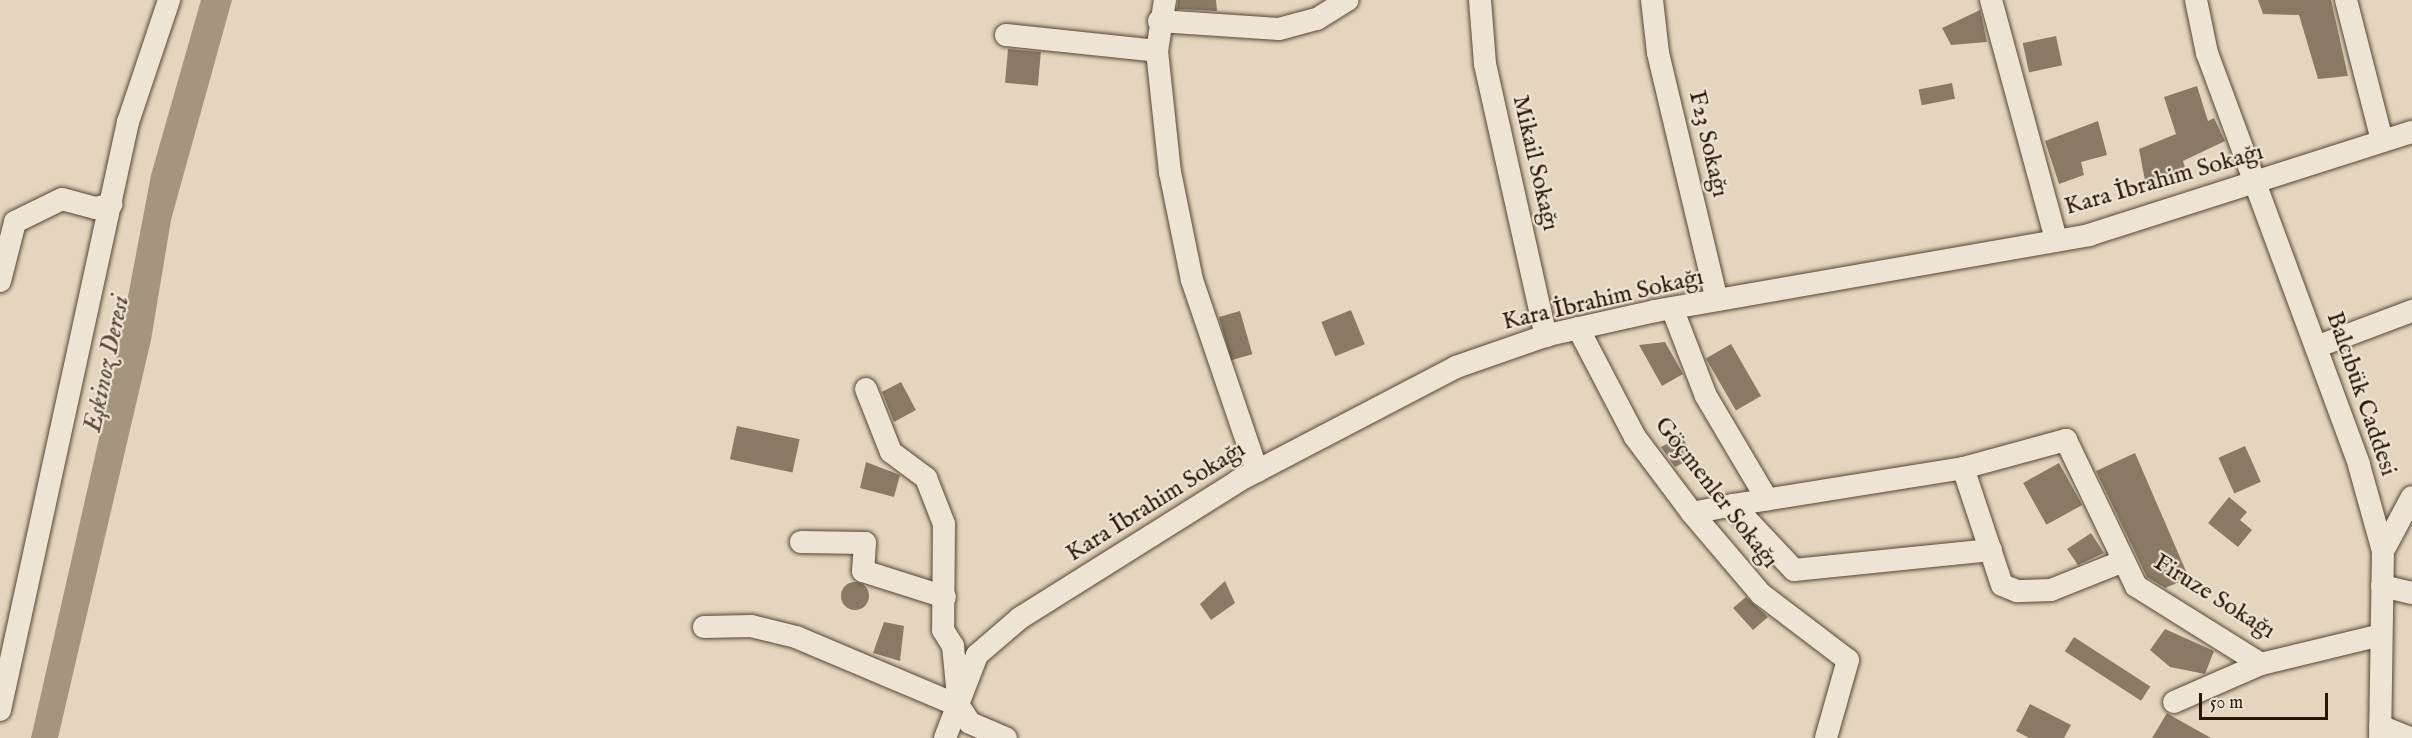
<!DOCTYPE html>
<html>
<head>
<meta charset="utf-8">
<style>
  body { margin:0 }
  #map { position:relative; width:2412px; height:738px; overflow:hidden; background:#e4d6be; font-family:"IM FELL English",serif }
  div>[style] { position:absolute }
  .water>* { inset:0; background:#a4957f }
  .building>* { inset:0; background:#897a65; transform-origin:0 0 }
  .round { border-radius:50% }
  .roads { filter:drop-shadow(0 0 2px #564633) drop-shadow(0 0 2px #564633) }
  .minor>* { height:22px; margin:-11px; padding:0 11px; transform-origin:11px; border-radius:11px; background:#ede4d5 }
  span { translate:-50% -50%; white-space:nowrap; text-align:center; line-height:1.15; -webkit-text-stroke:4.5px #ede4d5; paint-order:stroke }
  .street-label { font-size:24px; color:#271605 }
  .water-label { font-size:26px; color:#594936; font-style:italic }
  .scale { position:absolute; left:2199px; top:693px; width:129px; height:27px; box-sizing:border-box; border:3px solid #271605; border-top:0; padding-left:8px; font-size:18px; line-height:21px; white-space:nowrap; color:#271605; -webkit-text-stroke:4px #ede4d5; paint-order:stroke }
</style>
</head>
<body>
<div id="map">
  <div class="water">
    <i style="clip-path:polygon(201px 0,232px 0,171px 220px,151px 340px,58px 738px,31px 738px,112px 381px,151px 175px)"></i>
  </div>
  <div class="building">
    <i style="clip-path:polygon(1178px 0,1216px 0,1217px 11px,1177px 9px)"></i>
    <i style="clip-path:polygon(2258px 0,2331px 0,2348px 76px,2318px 79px,2299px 15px,2263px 14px)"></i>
    <i style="clip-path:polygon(1980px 10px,1987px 42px,1951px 45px,1942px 28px)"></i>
    <i style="left:2056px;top:36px;width:30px;height:34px;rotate:78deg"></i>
    <i style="left:1008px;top:49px;width:33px;height:34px;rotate:5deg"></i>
    <i style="left:1952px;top:83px;width:16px;height:34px;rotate:79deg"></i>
    <i style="clip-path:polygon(2197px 86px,2208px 121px,2214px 118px,2225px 141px,2183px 161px,2188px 177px,2146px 186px,2139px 149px,2176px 134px,2164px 97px)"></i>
    <i style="clip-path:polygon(2098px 121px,2107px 155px,2081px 162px,2084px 175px,2059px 184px,2045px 141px)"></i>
    <i style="left:1351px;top:310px;width:37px;height:32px;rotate:68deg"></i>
    <i style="left:1240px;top:311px;width:45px;height:22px;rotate:74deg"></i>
    <i style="clip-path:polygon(1665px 342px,1683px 374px,1662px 386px,1639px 345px)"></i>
    <i style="left:1731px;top:344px;width:60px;height:29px;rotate:60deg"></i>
    <i style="clip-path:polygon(901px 382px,916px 410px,894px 422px,882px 392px)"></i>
    <i style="left:737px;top:426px;width:64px;height:34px;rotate:12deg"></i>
    <i style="clip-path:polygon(1682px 436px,1693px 458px,1675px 467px,1661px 447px)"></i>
    <i style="left:2245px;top:446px;width:39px;height:29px;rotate:66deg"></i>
    <i style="clip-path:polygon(2135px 453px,2189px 578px,2165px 588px,2147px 577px,2096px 471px)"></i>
    <i style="clip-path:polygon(866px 462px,900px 475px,894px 497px,860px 488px)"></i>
    <i style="left:2059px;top:463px;width:48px;height:41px;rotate:61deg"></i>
    <i style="clip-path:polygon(2229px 497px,2247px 512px,2240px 520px,2252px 530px,2238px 547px,2208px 523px)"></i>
    <i style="clip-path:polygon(2091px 533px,2104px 553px,2078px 565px,2067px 549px)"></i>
    <i style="clip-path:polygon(1225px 581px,1235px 603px,1211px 620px,1200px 604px)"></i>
    <i class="round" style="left:841px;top:582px;width:28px;height:28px"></i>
    <i style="clip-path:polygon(1746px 597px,1768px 617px,1753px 630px,1733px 608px)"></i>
    <i style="clip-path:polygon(884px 622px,904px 626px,900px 661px,873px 653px)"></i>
    <i style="clip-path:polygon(2165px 629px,2214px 651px,2205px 674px,2170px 667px,2150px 650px)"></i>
    <i style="left:2074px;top:637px;width:91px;height:17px;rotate:33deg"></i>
    <i style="clip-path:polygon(2030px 704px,2071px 725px,2064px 738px,2029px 738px,2016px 731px)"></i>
    <i style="clip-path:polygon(2167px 713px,2170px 715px,2211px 738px,2152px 738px)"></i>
  </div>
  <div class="roads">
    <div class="minor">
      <i style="left:1165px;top:0;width:52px;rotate:98.9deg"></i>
      <i style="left:1157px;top:51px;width:122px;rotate:83.9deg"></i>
      <i style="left:1170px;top:172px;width:110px;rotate:78.5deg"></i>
      <i style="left:1192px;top:280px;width:202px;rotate:71.2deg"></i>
      <i style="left:1480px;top:0;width:64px;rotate:85.5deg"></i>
      <i style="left:1485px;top:64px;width:279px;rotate:77.4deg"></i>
      <i style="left:1652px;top:0;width:53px;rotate:83.5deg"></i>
      <i style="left:1658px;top:53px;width:254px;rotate:76.6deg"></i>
      <i style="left:1991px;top:0;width:248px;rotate:74.8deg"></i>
      <i style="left:2196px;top:0;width:54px;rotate:78.3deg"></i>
      <i style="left:2207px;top:53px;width:439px;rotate:69.7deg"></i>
      <i style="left:2359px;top:465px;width:89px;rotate:74.4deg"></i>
      <i style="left:2383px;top:551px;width:187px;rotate:90.9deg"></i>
      <i style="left:2346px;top:0;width:145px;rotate:75.6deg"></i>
      <i style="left:1159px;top:21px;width:120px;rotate:3.8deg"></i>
      <i style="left:1279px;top:29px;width:39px;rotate:-15deg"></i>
      <i style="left:1317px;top:19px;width:36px;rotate:-32deg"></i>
      <i style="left:1006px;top:35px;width:152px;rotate:6deg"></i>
      <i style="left:0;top:281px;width:61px;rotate:-75.7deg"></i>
      <i style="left:15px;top:222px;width:52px;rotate:-26.1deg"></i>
      <i style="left:62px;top:199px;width:35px;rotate:15deg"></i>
      <i style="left:96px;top:208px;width:16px;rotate:-14deg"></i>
      <i style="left:1672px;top:308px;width:94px;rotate:68.9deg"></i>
      <i style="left:1706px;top:396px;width:120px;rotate:59.4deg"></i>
      <i style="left:1578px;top:328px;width:123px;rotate:62.4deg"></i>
      <i style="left:1635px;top:437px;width:95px;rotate:53.1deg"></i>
      <i style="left:1692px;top:513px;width:106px;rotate:49.6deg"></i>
      <i style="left:1761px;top:594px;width:109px;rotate:37.2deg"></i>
      <i style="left:1848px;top:660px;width:81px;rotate:105.8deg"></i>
      <i style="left:2316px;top:347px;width:103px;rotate:-20.6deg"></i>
      <i style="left:866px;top:389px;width:68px;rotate:68.4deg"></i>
      <i style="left:891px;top:452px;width:44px;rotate:36.6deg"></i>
      <i style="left:926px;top:478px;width:49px;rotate:68.6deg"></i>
      <i style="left:944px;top:524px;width:106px;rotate:90.5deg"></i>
      <i style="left:943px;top:630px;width:19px;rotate:58deg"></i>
      <i style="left:953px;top:646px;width:60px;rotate:84.3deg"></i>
      <i style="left:959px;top:706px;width:20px;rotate:57deg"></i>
      <i style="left:970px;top:723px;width:39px;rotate:23deg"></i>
      <i style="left:1733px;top:505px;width:233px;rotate:-9.1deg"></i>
      <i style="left:1692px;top:513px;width:42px;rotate:-11deg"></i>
      <i style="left:1733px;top:505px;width:89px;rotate:46.8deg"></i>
      <i style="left:1794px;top:570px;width:198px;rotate:-5.8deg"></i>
      <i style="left:801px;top:542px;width:64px;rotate:0.9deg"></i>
      <i style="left:865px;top:543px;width:28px;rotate:94deg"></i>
      <i style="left:863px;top:571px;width:86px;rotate:17.6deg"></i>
      <i style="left:2383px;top:551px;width:61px;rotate:-61.8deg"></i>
      <i style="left:2121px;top:562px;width:75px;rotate:158.2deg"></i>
      <i style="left:2051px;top:590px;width:34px;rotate:178deg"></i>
      <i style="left:2017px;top:591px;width:16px;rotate:-158deg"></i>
      <i style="left:2002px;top:585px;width:123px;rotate:-108.4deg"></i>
      <i style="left:1963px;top:468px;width:107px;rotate:-15.2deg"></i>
      <i style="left:2066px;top:440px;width:162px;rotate:64.4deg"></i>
      <i style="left:2136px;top:586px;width:147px;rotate:32deg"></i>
      <i style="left:2261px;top:664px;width:123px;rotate:-13.6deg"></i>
      <i style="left:2382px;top:586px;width:31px;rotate:13deg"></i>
      <i style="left:704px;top:627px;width:47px;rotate:-1.2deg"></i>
      <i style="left:751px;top:626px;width:46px;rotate:13.7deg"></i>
      <i style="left:796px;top:637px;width:177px;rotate:22.9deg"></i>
      <i style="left:2174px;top:702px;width:95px;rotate:-23.6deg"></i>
      <i style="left:0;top:710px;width:602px;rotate:-77.72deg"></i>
      <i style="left:128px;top:122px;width:129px;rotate:-71.4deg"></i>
      <i style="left:2380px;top:726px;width:32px;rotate:22deg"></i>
      <i style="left:945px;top:738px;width:89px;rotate:-68.9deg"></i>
      <i style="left:977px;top:655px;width:57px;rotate:-40.7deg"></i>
      <i style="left:1020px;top:618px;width:257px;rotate:-32.1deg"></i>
      <i style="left:1238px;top:481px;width:246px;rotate:-27.6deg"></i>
      <i style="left:1456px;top:367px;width:97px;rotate:-19.2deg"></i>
      <i style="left:1548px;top:335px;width:110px;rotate:-12.6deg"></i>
      <i style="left:1655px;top:311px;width:441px;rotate:-9.9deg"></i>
      <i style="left:2089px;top:235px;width:339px;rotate:-17.7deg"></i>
    </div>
  </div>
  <div class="street-label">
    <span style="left:1708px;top:144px;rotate:77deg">F23 Sokağı</span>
    <span style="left:1535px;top:163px;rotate:77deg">Mikail Sokağı</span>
    <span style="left:2164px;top:180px;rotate:-16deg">Kara İbrahim Sokağı</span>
    <span style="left:1603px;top:300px;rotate:-13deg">Kara İbrahim Sokağı</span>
    <span style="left:2361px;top:394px;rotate:71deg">Balcıbük Caddesi</span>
    <span style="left:1716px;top:493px;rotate:52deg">Göçmenler Sokağı</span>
    <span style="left:1156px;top:502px;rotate:-32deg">Kara İbrahim Sokağı</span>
    <span style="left:2214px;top:597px;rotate:32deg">Firuze Sokağı</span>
  </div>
  <div class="water-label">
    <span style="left:107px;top:364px;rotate:-78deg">Eşkinoz Deresi</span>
  </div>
  <div class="scale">50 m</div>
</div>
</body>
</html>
